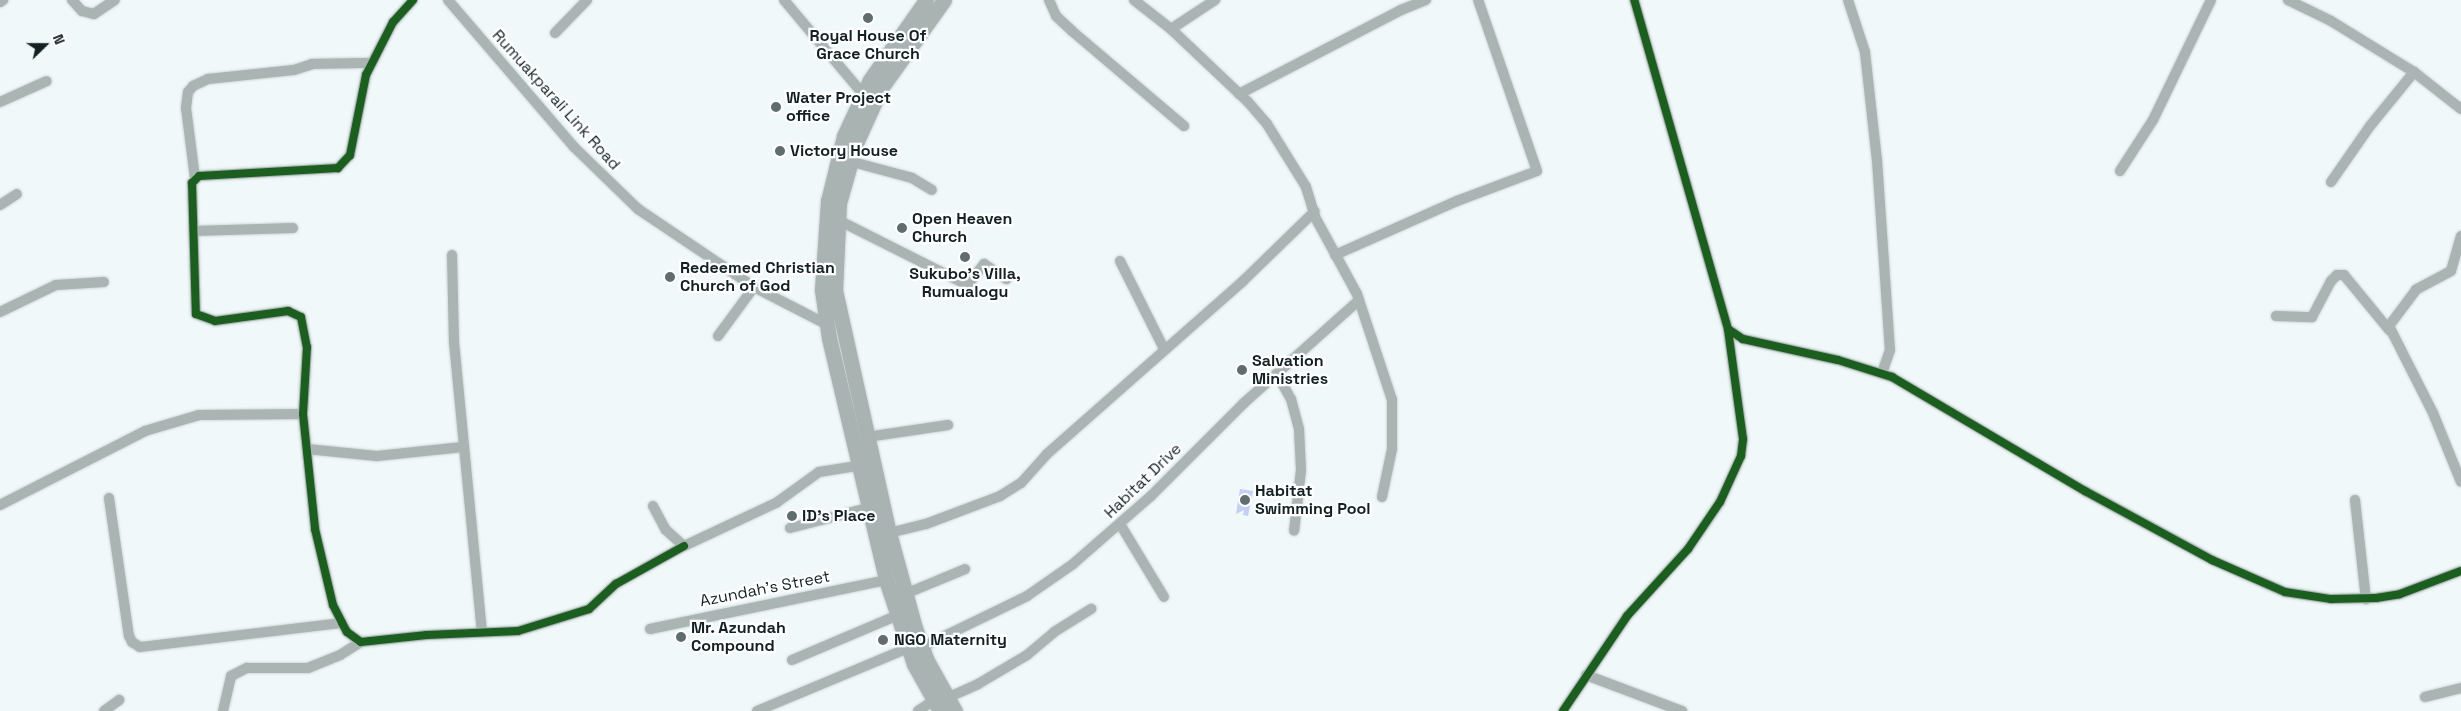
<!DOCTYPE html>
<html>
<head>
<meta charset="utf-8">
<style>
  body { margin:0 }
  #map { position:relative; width:2461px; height:711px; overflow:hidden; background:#f0f8f9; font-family:"Space Grotesk",sans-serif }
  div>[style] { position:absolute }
  .water>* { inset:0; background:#c3cff3 }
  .roads { filter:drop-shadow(0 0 1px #cdd5d6) drop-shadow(0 0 1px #cdd5d6) }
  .street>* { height:10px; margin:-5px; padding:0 5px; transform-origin:5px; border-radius:5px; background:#aab4b2 }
  .secondary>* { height:15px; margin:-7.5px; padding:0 7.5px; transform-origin:7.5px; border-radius:7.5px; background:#a9b3b2 }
  .cycleway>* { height:8px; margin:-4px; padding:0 4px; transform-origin:4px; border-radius:4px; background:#1b5e20 }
  .dots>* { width:14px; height:14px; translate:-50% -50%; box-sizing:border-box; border:2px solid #fff; border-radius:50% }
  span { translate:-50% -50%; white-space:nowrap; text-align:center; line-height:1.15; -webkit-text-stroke:4.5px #fff; paint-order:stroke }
  .poi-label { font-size:16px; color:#132123; font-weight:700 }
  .left { translate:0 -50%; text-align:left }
  .street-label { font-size:16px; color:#132123 }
  .north { position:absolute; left:20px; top:20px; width:50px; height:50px; -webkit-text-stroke:4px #fff; paint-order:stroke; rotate:68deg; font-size:14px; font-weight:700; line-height:20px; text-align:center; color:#132123 }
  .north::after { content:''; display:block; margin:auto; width:18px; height:22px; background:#132123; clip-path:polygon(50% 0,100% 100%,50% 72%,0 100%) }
</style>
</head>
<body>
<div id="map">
  <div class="water">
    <i style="clip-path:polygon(1240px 489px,1253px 491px,1248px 516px,1243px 515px,1244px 510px,1236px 514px)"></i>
  </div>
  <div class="roads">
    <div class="street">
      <i style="left:72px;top:0;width:15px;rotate:48deg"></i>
      <i style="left:82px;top:11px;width:12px;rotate:14deg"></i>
      <i style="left:94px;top:14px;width:25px;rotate:-34deg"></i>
      <i style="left:413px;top:0;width:30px;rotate:132deg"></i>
      <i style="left:393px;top:22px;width:59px;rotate:117deg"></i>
      <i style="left:366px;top:75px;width:82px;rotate:101.3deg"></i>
      <i style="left:350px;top:155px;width:18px;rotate:133deg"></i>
      <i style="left:338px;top:168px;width:139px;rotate:176.7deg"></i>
      <i style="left:199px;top:176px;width:10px;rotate:135deg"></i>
      <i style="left:192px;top:183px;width:131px;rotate:88.3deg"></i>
      <i style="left:196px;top:314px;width:20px;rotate:20deg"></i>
      <i style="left:215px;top:321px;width:74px;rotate:-7.8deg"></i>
      <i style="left:288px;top:311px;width:14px;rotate:25deg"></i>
      <i style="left:301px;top:317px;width:31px;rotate:79deg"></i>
      <i style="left:307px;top:347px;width:67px;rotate:93.4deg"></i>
      <i style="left:303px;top:414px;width:116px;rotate:84deg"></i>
      <i style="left:315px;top:529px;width:78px;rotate:76.7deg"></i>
      <i style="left:333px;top:605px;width:20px;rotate:63deg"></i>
      <i style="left:342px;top:623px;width:10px;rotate:61deg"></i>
      <i style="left:347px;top:632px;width:17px;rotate:36deg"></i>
      <i style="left:361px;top:642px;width:66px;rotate:-6.1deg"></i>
      <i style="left:427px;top:635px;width:91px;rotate:-2.5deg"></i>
      <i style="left:518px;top:631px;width:74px;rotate:-17.2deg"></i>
      <i style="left:589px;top:609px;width:37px;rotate:-43deg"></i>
      <i style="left:616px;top:584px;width:78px;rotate:-29.2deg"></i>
      <i style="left:448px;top:0;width:194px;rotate:49.4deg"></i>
      <i style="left:574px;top:147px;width:89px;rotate:44.1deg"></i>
      <i style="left:638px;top:209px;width:140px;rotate:33.9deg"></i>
      <i style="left:754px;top:287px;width:81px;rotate:27.2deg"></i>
      <i style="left:784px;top:0;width:129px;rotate:50deg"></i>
      <i style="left:1049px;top:0;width:17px;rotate:66deg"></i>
      <i style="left:1056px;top:16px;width:22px;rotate:43deg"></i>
      <i style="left:1072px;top:31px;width:147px;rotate:40.3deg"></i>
      <i style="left:1134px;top:0;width:47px;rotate:38.1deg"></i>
      <i style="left:1171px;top:29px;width:106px;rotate:43.5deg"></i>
      <i style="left:1248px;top:102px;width:29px;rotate:49deg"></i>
      <i style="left:1267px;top:124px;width:74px;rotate:58.2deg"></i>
      <i style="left:1306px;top:187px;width:31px;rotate:73deg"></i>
      <i style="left:1315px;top:217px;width:88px;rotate:61.4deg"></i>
      <i style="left:1357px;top:294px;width:112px;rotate:71.7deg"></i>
      <i style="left:1392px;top:400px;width:49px;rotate:90deg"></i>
      <i style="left:1392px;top:449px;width:49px;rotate:101.8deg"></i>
      <i style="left:1848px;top:0;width:55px;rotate:71.9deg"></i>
      <i style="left:1865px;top:52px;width:109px;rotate:83.7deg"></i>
      <i style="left:1877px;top:160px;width:190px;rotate:86.1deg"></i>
      <i style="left:1890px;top:350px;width:24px;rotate:109deg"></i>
      <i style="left:2288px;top:0;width:48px;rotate:26deg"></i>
      <i style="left:2331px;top:21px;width:97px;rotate:31.6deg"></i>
      <i style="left:2414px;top:72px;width:60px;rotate:38.2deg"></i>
      <i style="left:0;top:2px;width:4px;rotate:-34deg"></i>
      <i style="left:1171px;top:29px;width:53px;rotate:-33.4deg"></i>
      <i style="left:555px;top:33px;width:46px;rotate:-45.9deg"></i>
      <i style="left:1239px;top:94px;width:182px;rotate:-27.4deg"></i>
      <i style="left:1401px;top:10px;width:27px;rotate:-22deg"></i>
      <i style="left:0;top:102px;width:51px;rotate:-24.1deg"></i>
      <i style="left:849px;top:161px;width:65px;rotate:15.1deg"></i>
      <i style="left:912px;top:178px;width:23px;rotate:31deg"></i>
      <i style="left:2120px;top:171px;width:61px;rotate:-57.1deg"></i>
      <i style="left:2153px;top:120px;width:133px;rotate:-64.2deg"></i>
      <i style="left:195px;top:178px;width:71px;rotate:-97.3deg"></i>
      <i style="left:186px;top:108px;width:16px;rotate:-83deg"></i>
      <i style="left:188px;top:92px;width:8px;rotate:-50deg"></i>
      <i style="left:193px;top:86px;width:17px;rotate:-25deg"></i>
      <i style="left:208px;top:79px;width:86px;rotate:-6deg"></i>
      <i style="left:294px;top:70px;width:19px;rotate:-18deg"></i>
      <i style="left:312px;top:64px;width:60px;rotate:-1deg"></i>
      <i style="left:2331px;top:182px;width:68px;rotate:-55.1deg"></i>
      <i style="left:2370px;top:126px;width:70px;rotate:-50.8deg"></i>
      <i style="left:0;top:205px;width:20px;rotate:-33deg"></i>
      <i style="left:838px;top:220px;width:140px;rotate:26.7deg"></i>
      <i style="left:963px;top:283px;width:7px;rotate:-8deg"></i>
      <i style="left:970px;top:282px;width:23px;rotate:-52deg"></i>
      <i style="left:984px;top:264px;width:27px;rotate:34deg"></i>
      <i style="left:194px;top:231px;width:99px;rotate:-1.7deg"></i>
      <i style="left:2461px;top:236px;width:36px;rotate:106deg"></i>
      <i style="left:2451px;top:271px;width:40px;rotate:152deg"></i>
      <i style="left:2416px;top:290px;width:45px;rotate:126.9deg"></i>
      <i style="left:2389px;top:326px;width:97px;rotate:63.2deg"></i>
      <i style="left:2433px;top:413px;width:74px;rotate:67.9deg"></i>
      <i style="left:452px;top:255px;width:87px;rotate:88.7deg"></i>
      <i style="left:454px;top:342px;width:291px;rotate:84.5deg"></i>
      <i style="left:1335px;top:255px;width:133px;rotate:-23.9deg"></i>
      <i style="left:1457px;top:201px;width:85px;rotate:-20.6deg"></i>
      <i style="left:1537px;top:171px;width:181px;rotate:-109deg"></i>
      <i style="left:1120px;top:261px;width:98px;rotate:63.4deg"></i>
      <i style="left:0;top:312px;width:62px;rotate:-25.7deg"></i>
      <i style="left:56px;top:285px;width:48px;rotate:-3.6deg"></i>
      <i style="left:2276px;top:316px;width:36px;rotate:2deg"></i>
      <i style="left:2312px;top:317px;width:41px;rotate:-62.2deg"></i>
      <i style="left:2331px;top:281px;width:8px;rotate:-45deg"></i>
      <i style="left:2337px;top:275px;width:7px"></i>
      <i style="left:2344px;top:275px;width:72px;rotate:50.6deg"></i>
      <i style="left:1728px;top:329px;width:18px;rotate:34deg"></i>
      <i style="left:1743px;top:339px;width:97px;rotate:12.5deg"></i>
      <i style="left:1838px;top:360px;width:57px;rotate:17.5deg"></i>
      <i style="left:1892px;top:377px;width:224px;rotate:30.6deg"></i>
      <i style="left:2085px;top:491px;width:145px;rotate:28.5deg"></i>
      <i style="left:2212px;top:560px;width:80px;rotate:23.7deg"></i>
      <i style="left:2285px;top:592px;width:47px;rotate:8.7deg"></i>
      <i style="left:2331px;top:599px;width:45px;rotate:-1.3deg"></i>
      <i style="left:2376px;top:598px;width:24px;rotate:-9deg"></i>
      <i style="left:2400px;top:594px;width:65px;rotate:-20.7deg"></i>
      <i style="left:718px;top:336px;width:61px;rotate:-53.7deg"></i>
      <i style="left:1277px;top:374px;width:29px;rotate:61deg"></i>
      <i style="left:1291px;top:399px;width:31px;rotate:75deg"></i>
      <i style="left:1299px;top:429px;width:41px;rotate:87.2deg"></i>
      <i style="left:1301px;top:470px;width:61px;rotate:96.5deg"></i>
      <i style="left:867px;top:437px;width:82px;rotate:-8.4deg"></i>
      <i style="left:307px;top:449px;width:70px;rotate:5.7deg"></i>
      <i style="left:377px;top:456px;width:86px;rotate:-6deg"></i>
      <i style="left:109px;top:498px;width:139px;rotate:81.8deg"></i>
      <i style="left:129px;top:636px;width:7px;rotate:63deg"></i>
      <i style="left:132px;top:642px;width:9px;rotate:32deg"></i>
      <i style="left:140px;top:647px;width:203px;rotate:-6.8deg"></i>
      <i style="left:2355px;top:500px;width:100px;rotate:83.7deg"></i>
      <i style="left:0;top:505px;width:163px;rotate:-27deg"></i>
      <i style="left:145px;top:431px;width:56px;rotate:-16.5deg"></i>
      <i style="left:199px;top:415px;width:104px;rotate:-0.6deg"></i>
      <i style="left:653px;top:506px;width:27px;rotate:62deg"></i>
      <i style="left:666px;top:530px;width:24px;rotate:42deg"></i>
      <i style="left:684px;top:546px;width:102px;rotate:-25.1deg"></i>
      <i style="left:776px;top:503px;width:53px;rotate:-35.8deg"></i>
      <i style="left:819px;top:472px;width:39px;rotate:-9deg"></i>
      <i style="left:1120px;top:524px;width:85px;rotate:58.9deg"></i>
      <i style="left:790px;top:528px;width:81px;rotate:-14.4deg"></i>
      <i style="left:889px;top:533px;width:38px;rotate:-14deg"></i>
      <i style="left:926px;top:524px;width:79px;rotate:-20.7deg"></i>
      <i style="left:1000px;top:496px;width:25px;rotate:-32deg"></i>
      <i style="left:1021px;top:483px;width:39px;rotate:-48deg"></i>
      <i style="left:1047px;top:454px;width:261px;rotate:-41.4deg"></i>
      <i style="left:1243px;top:281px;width:100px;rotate:-44.2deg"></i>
      <i style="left:905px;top:594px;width:65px;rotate:-22.6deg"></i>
      <i style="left:650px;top:629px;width:241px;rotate:-11.7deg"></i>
      <i style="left:922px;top:647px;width:117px;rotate:-25.9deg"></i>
      <i style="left:1027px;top:596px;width:56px;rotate:-34.8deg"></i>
      <i style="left:1073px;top:564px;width:103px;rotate:-41.1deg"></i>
      <i style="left:1151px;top:496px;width:132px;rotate:-45deg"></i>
      <i style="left:1244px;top:403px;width:154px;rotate:-41.8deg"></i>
      <i style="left:792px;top:660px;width:115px;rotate:-23deg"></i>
      <i style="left:1586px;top:675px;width:103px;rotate:20.6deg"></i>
      <i style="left:2425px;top:697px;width:37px;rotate:-14deg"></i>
      <i style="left:947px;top:698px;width:34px;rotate:-24deg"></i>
      <i style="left:978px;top:684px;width:57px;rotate:-30.6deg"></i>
      <i style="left:1027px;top:655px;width:35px;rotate:-40deg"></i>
      <i style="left:1054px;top:632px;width:44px;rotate:-31.9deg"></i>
      <i style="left:104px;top:711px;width:19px;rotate:-36deg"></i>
      <i style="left:223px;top:711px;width:36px;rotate:-77deg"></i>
      <i style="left:231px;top:676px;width:18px;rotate:-27deg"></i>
      <i style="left:247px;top:668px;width:61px"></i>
      <i style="left:308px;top:668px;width:35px;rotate:-22deg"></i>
      <i style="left:340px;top:655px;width:25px;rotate:-32deg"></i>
      <i style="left:757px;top:711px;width:164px;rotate:-22.6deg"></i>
      <i style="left:918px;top:711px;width:18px;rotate:-34deg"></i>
      <i style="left:1563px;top:711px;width:115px;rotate:-56deg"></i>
      <i style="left:1627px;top:616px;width:91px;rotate:-47.7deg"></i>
      <i style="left:1688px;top:549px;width:57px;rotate:-55.8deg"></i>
      <i style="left:1720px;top:502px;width:51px;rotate:-65.5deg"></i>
      <i style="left:1741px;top:456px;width:17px;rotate:-83deg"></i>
      <i style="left:1743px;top:439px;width:111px;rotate:-97.8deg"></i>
      <i style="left:1728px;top:329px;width:342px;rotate:-105.9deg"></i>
    </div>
    <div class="secondary">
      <i style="left:926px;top:0;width:98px;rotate:125deg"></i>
      <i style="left:870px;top:80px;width:62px;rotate:114.9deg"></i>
      <i style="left:844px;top:136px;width:67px;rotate:103.8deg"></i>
      <i style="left:828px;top:201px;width:89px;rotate:93.9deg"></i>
      <i style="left:822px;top:290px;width:49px;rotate:81.7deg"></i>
      <i style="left:829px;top:338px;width:249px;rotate:76.7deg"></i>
      <i style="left:886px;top:580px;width:89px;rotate:71.6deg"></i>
      <i style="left:914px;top:664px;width:54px;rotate:61deg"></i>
      <i style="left:944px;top:0;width:108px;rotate:125.6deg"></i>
      <i style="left:881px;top:88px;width:60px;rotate:114.4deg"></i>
      <i style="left:856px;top:143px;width:62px;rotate:105.8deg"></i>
      <i style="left:839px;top:203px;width:87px;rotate:92.6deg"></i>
      <i style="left:835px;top:290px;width:249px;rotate:77.5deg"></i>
      <i style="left:889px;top:533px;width:98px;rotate:74.7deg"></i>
      <i style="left:915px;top:628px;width:33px;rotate:70deg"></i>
      <i style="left:926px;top:659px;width:60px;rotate:60.9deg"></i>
    </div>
  </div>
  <div class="cycleway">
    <i style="left:413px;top:0;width:30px;rotate:132deg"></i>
    <i style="left:393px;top:22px;width:59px;rotate:117deg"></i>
    <i style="left:366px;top:75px;width:82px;rotate:101.3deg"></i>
    <i style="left:350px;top:155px;width:18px;rotate:133deg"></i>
    <i style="left:338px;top:168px;width:139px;rotate:176.7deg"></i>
    <i style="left:199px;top:176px;width:10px;rotate:135deg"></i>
    <i style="left:192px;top:183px;width:131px;rotate:88.3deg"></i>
    <i style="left:196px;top:314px;width:20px;rotate:20deg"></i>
    <i style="left:215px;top:321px;width:74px;rotate:-7.8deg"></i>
    <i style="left:288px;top:311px;width:14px;rotate:25deg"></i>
    <i style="left:301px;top:317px;width:31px;rotate:79deg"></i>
    <i style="left:307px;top:347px;width:67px;rotate:93.4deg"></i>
    <i style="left:303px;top:414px;width:116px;rotate:84deg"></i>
    <i style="left:315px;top:529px;width:78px;rotate:76.7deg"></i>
    <i style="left:333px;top:605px;width:20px;rotate:63deg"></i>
    <i style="left:342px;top:623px;width:10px;rotate:61deg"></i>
    <i style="left:347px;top:632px;width:17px;rotate:36deg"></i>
    <i style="left:361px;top:642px;width:66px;rotate:-6.1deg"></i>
    <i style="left:427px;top:635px;width:91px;rotate:-2.5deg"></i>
    <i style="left:518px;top:631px;width:74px;rotate:-17.2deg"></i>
    <i style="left:589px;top:609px;width:37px;rotate:-43deg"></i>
    <i style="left:616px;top:584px;width:78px;rotate:-29.2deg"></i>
    <i style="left:1728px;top:329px;width:18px;rotate:34deg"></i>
    <i style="left:1743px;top:339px;width:97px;rotate:12.5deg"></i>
    <i style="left:1838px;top:360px;width:57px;rotate:17.5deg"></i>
    <i style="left:1892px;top:377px;width:224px;rotate:30.6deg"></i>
    <i style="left:2085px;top:491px;width:145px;rotate:28.5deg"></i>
    <i style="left:2212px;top:560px;width:80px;rotate:23.7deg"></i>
    <i style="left:2285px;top:592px;width:47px;rotate:8.7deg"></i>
    <i style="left:2331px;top:599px;width:45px;rotate:-1.3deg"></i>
    <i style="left:2376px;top:598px;width:24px;rotate:-9deg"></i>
    <i style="left:2400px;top:594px;width:65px;rotate:-20.7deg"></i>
    <i style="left:1563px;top:711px;width:115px;rotate:-56deg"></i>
    <i style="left:1627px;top:616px;width:91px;rotate:-47.7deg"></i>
    <i style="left:1688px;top:549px;width:57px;rotate:-55.8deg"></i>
    <i style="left:1720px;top:502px;width:51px;rotate:-65.5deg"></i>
    <i style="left:1741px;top:456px;width:17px;rotate:-83deg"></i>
    <i style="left:1743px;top:439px;width:111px;rotate:-97.8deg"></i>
    <i style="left:1728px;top:329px;width:342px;rotate:-105.9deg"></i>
  </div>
  <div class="dots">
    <i style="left:868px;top:18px;background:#606c6e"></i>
    <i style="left:776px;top:107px;background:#606c6e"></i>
    <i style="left:780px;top:151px;background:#606c6e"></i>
    <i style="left:902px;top:228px;background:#606c6e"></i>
    <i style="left:965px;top:257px;background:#606c6e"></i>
    <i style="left:670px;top:277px;background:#606c6e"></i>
    <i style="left:1242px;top:370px;background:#606c6e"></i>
    <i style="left:1245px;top:500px;background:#606c6e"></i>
    <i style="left:792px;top:516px;background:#606c6e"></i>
    <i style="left:681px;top:637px;background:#606c6e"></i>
    <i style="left:883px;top:640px;background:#606c6e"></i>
  </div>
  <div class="poi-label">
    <span style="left:868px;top:45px">Royal House Of<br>Grace Church</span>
    <span class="left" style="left:786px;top:107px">Water Project<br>office</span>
    <span class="left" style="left:790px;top:151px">Victory House</span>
    <span class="left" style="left:912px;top:228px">Open Heaven<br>Church</span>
    <span class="left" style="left:680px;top:277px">Redeemed Christian<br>Church of God</span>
    <span style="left:965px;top:283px">Sukubo's Villa,<br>Rumualogu</span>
    <span class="left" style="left:1252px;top:370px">Salvation<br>Ministries</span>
    <span class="left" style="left:1255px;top:500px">Habitat<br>Swimming Pool</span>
    <span class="left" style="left:802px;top:516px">ID's Place</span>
    <span class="left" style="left:691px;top:637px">Mr. Azundah<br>Compound</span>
    <span class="left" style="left:894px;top:640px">NGO Maternity</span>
  </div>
  <div class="street-label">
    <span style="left:556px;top:100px;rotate:48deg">Rumuakparali Link Road</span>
    <span style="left:1143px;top:481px;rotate:-44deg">Habitat Drive</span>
    <span style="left:765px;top:589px;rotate:-11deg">Azundah's Street</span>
  </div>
  <div class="north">N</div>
</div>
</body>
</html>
